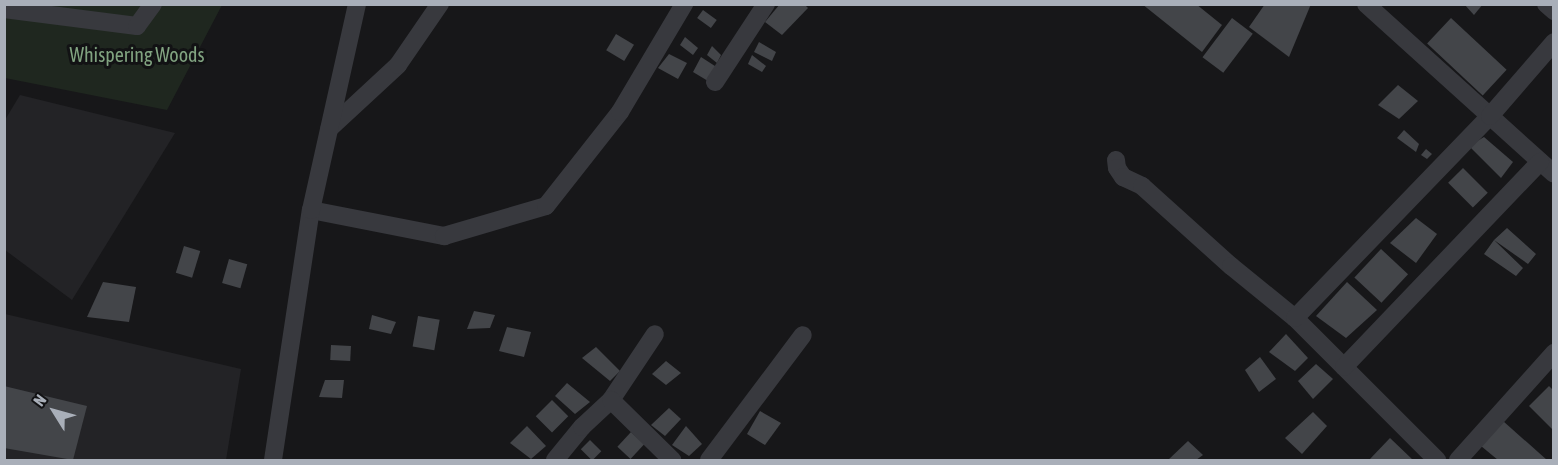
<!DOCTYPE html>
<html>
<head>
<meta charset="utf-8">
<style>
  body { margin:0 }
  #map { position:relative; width:1558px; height:465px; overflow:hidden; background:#171719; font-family:"Asap Condensed",sans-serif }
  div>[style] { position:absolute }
  .built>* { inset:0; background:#232326 }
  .green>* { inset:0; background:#1f271f }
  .building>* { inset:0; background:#434549; transform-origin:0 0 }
  .minor>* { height:18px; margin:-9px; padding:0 9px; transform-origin:9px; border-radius:9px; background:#38393e }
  span { translate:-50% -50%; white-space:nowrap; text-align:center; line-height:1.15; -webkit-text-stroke:6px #121214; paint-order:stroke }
  .park-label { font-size:20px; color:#81a380 }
  .frame { position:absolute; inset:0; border:6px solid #a9afb9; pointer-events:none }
  .north { position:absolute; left:24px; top:381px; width:60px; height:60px; -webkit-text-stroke:4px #121214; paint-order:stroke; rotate:307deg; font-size:16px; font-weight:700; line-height:24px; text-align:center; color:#a9afb9 }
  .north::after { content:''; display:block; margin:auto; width:21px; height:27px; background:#a9afb9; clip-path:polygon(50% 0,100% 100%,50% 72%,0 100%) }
</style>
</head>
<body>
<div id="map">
  <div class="built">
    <i style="clip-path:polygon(20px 95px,175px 133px,72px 300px,5px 250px,5px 120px)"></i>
    <i style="clip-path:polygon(5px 314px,241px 369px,226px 460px,5px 460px)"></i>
  </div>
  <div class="green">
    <i style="clip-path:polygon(4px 5px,222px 5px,167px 110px,5px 78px)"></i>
  </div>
  <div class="building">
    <i style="clip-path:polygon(780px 4px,804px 4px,808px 8px,782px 35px,765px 22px)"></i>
    <i style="clip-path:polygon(1142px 4px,1196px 4px,1222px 25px,1202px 52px)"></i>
    <i style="clip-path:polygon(1265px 4px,1311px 4px,1289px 57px,1249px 27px)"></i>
    <i style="clip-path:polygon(1464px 4px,1483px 4px,1474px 15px)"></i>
    <i style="left:703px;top:10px;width:17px;height:10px;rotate:36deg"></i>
    <i style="left:1232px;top:18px;width:26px;height:49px;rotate:37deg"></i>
    <i style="left:1451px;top:18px;width:76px;height:35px;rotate:43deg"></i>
    <i style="left:616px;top:34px;width:21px;height:19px;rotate:31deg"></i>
    <i style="clip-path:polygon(685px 37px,698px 48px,693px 55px,680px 45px)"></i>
    <i style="clip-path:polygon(759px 42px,776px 52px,772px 61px,754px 52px)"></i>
    <i style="clip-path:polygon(712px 46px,721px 55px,717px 63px,707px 55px)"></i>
    <i style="clip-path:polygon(669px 54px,687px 63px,678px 79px,658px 68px)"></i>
    <i style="clip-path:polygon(752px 55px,766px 66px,762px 72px,748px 64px)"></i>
    <i style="clip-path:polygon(701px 57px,718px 68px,708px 81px,693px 72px)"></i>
    <i style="clip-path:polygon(1398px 85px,1418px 101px,1399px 119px,1378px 105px)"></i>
    <i style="clip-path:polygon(1404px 130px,1419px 144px,1416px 152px,1397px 138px)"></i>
    <i style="clip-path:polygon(1484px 137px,1513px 162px,1501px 178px,1469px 146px)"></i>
    <i style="clip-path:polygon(1426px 149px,1432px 154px,1427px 159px,1421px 155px)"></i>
    <i style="left:1463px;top:168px;width:35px;height:21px;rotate:45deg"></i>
    <i style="clip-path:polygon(1416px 218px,1437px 234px,1416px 263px,1390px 243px)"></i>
    <i style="clip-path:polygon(1507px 228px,1536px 254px,1528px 264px,1494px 240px,1523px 268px,1516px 276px,1484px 254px,1494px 240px)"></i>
    <i style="left:184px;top:246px;width:17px;height:28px;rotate:17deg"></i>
    <i style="left:1381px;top:249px;width:37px;height:39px;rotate:43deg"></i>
    <i style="left:229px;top:259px;width:19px;height:25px;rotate:16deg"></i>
    <i style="clip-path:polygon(103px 282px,136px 287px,129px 322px,87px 317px)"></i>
    <i style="clip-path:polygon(1347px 282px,1377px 310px,1346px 338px,1316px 316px)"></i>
    <i style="clip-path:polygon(474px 311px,495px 315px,490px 328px,467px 329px)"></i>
    <i style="clip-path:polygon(372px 315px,396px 322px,391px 334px,369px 329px)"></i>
    <i style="left:418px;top:316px;width:22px;height:31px;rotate:10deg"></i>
    <i style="clip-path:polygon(507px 327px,531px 332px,524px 357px,499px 351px)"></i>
    <i style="clip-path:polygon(1286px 334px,1308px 358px,1295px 371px,1269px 352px)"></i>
    <i style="left:331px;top:345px;width:20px;height:15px;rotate:3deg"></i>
    <i style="clip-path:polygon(596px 347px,620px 371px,610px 381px,582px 358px)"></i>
    <i style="clip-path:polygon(1260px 357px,1276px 379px,1259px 392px,1245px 370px)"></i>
    <i style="clip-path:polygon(666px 361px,681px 373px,666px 385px,652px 374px)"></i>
    <i style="clip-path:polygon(1316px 364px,1333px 379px,1313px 399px,1298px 381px)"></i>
    <i style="clip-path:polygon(325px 380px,344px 380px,342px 398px,319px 397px)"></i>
    <i style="clip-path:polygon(567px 383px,590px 402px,575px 414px,555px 396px)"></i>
    <i style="clip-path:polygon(4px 386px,87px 406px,73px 460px,4px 448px)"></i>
    <i style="clip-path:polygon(1549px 386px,1554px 391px,1554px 431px,1529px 406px)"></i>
    <i style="left:552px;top:400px;width:23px;height:23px;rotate:45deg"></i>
    <i style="clip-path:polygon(669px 408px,681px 419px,665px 436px,651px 425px)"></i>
    <i style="clip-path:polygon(760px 411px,781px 423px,765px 445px,747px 434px)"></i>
    <i style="clip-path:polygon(1313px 412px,1327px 426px,1302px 454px,1285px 438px)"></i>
    <i style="clip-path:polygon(1503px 421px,1547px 460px,1498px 460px,1481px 446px)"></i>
    <i style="clip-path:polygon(527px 426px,546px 446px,531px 459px,510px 443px)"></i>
    <i style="clip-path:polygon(686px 426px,702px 444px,689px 456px,672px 445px)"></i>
    <i style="left:631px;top:432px;width:18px;height:20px;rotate:43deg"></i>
    <i style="clip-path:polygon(1390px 438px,1413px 460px,1369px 460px)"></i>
    <i style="left:590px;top:440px;width:16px;height:13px;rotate:45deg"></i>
    <i style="clip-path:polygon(1188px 441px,1203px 455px,1196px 460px,1168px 460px)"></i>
  </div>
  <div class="minor">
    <i style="left:1366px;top:4px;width:253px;rotate:42.1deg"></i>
    <i style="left:1546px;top:4px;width:11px;rotate:41deg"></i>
    <i style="left:4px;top:9px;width:134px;rotate:7.3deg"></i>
    <i style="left:137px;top:26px;width:27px;rotate:-54deg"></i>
    <i style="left:715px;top:82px;width:93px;rotate:-56.8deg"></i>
    <i style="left:329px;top:129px;width:94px;rotate:-42.8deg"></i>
    <i style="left:398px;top:65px;width:74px;rotate:-55.5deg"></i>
    <i style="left:1116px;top:160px;width:8px;rotate:83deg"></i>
    <i style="left:1117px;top:168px;width:11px;rotate:56deg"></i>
    <i style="left:1123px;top:177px;width:21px;rotate:25deg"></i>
    <i style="left:1142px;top:186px;width:120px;rotate:42deg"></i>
    <i style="left:1231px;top:266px;width:82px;rotate:39.1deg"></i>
    <i style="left:1295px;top:318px;width:201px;rotate:45deg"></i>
    <i style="left:311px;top:210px;width:136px;rotate:11.1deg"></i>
    <i style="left:444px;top:236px;width:106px;rotate:-16.4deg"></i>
    <i style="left:546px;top:206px;width:120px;rotate:-51.8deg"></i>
    <i style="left:620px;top:112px;width:126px;rotate:-59.3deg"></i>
    <i style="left:1295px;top:318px;width:281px;rotate:-46deg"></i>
    <i style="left:1490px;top:116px;width:98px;rotate:-49.1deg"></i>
    <i style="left:1344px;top:367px;width:284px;rotate:-46.3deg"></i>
    <i style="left:611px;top:400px;width:79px;rotate:-56.3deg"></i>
    <i style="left:273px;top:460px;width:253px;rotate:-81.4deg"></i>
    <i style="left:311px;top:210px;width:211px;rotate:-77.4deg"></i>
    <i style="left:555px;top:460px;width:43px;rotate:-50.7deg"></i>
    <i style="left:582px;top:427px;width:40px;rotate:-43deg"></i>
    <i style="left:611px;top:400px;width:86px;rotate:44.5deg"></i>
    <i style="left:709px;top:460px;width:156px;rotate:-53.1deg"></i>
    <i style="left:1458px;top:460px;width:144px;rotate:-48.1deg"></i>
  </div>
  <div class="park-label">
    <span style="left:137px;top:54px">Whispering Woods</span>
  </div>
  <div class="frame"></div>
  <div class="north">N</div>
</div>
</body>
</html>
